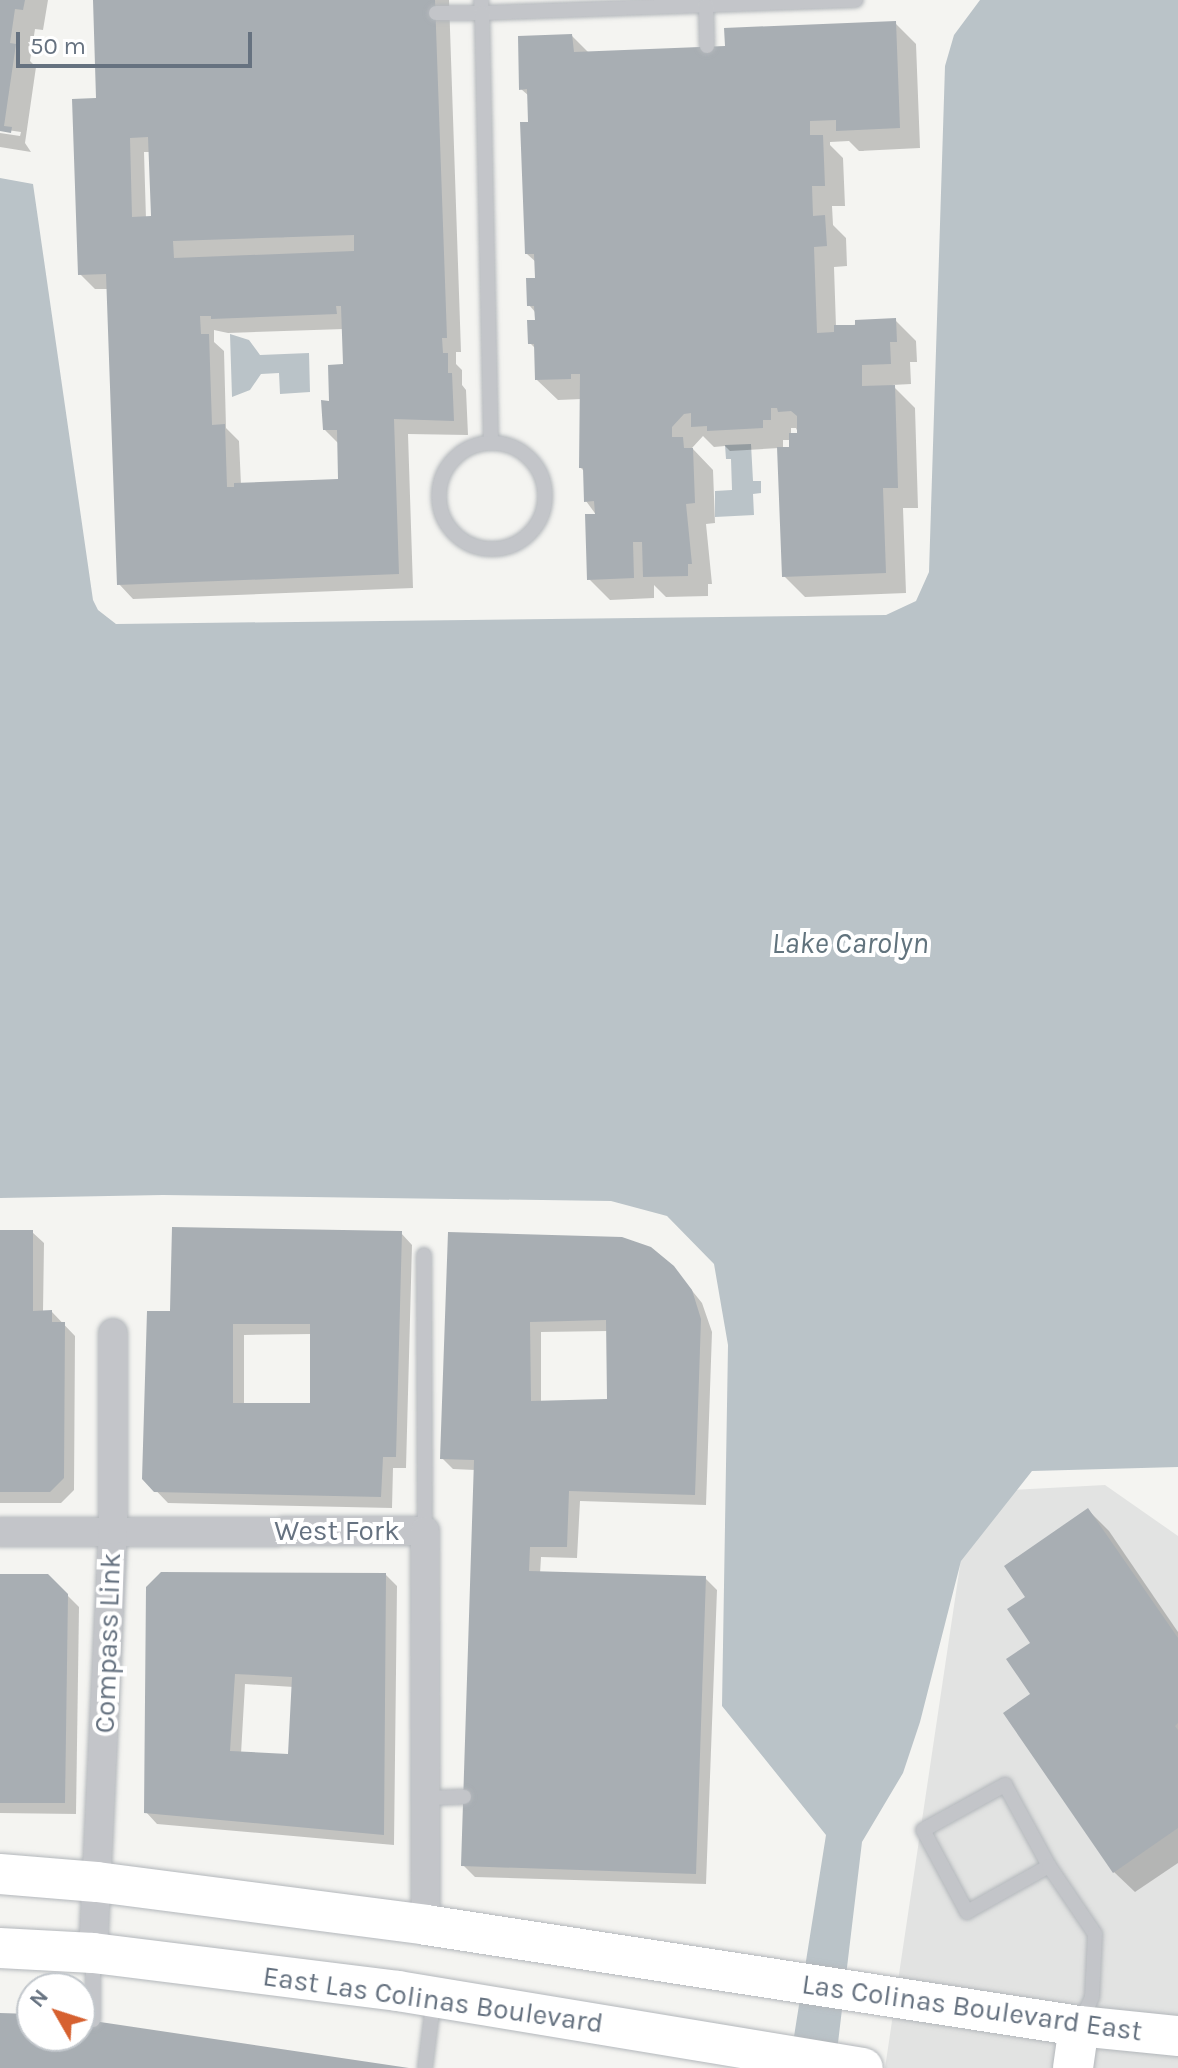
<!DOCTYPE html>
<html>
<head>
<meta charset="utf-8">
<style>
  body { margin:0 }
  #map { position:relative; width:1178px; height:2068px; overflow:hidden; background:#f4f4f1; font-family:Karla,sans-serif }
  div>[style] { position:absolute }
  .built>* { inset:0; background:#e2e3e2 }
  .water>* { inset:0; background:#bac3c8 }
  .shadow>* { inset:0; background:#0003 }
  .building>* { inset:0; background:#a8aeb3 }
  .roads { filter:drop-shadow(0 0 2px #b3b7bb) drop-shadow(0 0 2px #b3b7bb) }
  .service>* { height:14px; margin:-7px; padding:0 7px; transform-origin:7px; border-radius:7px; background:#c3c5c9 }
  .service>.ring { margin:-7px; padding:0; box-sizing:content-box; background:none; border:14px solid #c3c5c9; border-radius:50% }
  .minor>* { height:28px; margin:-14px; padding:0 14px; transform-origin:14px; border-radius:14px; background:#c3c5c9 }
  .secondary>* { height:40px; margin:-20px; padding:0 20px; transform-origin:20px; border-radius:20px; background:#fff }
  span { translate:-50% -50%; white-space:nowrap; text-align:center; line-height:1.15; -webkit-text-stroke:8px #fff; paint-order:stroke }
  .street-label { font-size:28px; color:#667280 }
  .water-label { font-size:30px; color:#61737d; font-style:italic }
  .north { position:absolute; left:16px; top:1972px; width:80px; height:80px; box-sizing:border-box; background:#fff; border:2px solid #c2c7cc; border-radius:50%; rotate:309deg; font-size:22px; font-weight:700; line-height:32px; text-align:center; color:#667280 }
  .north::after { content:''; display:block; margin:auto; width:28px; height:36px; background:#d66130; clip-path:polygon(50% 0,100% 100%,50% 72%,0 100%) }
  .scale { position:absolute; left:16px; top:32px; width:236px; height:36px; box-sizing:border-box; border:4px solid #667280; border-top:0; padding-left:10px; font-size:24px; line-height:28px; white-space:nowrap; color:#667280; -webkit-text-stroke:6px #fff; paint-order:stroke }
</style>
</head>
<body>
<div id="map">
  <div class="built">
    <i style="clip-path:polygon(1105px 1485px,1178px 1536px,1178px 2068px,885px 2068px,971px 1492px)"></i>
  </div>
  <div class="water">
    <i style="clip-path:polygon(980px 0,1178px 0,1178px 1467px,1032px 1471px,961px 1561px,920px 1722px,903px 1773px,862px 1842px,835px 2068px,789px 2068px,826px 1835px,722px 1706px,728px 1345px,714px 1264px,667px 1216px,611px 1201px,163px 1195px,0 1198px,0 178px,33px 184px,93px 600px,98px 610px,116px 624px,886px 615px,916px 601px,929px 572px,945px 66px,954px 35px)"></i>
    <i style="clip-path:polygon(230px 334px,249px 340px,260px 355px,309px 353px,310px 392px,280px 394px,279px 373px,261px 374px,250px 390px,232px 397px)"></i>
    <i style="clip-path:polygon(751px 444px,753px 481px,761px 481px,761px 493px,753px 494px,754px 515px,715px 517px,715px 491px,732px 490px,731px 459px,726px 459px,725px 445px)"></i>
  </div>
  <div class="shadow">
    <i style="clip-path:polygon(0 0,48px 0,43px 30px,35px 29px,30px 61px,36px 67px,25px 143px,31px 152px,0 147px,0 133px,20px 136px,21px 132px,0 129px)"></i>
    <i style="clip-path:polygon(evenodd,95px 0,449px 0,461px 352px,456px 352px,456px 364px,462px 370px,462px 385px,466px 390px,468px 435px,408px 434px,413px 588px,133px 599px,119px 584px,109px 289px,95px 289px,80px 274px,98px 100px,95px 0,144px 152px,151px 152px,153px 218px,146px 219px,144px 152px,95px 0,344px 329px,345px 366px,325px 430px,339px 444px,340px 481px,241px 485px,239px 441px,226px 428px,224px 351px,214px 342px,214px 330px,228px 333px,344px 329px)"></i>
    <i style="clip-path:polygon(evenodd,895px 23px,916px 44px,920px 148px,859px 151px,849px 141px,830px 142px,830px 145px,843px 158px,845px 206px,832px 206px,833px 225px,846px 238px,847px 266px,834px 267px,836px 327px,895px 320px,916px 341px,917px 362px,910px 362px,911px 384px,892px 385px,915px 408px,918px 508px,903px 508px,906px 593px,805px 597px,784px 576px,779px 448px,730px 451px,725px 446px,714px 447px,703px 436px,692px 448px,713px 470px,715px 523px,706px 524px,712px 584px,708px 584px,708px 596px,666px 597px,654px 585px,654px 598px,610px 600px,589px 579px,597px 516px,586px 501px,585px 472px,581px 468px,582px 399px,558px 400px,537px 380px,536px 349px,530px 343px,537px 322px,536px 313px,529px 305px,537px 279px,537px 263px,527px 254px,530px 124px,529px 96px,521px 89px,572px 36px,589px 53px,727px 48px,895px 23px,791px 428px,796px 428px,799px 435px,791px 435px,791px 428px,895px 23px,783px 440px,791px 440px,791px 449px,783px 449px,783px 440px)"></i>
    <i style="clip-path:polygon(0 1232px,32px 1232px,44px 1243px,43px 1312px,52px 1312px,75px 1336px,74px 1490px,61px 1503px,0 1503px)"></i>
    <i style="clip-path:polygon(evenodd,401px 1233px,412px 1245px,406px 1468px,393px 1468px,392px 1508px,168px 1503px,144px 1478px,172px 1313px,401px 1233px,312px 1334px,312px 1405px,244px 1405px,244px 1335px,312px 1334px)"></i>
    <i style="clip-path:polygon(evenodd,450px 1234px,673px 1267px,702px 1303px,712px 1332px,706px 1505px,580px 1501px,577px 1558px,541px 1557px,540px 1574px,705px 1578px,717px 1590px,706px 1884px,475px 1877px,463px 1865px,475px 1470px,453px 1469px,442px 1458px,450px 1234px,609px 1331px,609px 1401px,541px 1403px,541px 1332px,609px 1331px)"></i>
    <i style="clip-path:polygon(1088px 1510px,1109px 1531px,1178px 1632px,1178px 1863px,1135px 1892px,1114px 1872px,1033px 1694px,1028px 1597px)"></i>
    <i style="clip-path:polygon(0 1575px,48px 1576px,79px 1607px,76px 1814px,0 1813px)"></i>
    <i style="clip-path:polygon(evenodd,386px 1575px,397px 1586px,394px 1845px,157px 1824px,146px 1812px,148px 1588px,386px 1575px,245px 1684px,294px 1687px,290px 1756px,241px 1754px,245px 1684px)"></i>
  </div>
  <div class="building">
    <i style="clip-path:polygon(0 0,25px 0,23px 10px,15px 9px,10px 43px,16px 44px,4px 126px,12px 127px,11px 133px,0 131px)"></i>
    <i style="clip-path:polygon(evenodd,93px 0,435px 0,447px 338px,442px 338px,443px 353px,448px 353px,448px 373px,452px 373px,454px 421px,394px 419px,399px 574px,117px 585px,106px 274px,78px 275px,72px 99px,96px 98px,93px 0,148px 137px,151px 216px,132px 217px,130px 138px,148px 137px,93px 0,354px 235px,354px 251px,174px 258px,173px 241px,354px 235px,93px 0,336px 306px,341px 306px,343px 364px,328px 365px,329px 401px,321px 400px,323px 430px,337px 430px,338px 479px,234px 483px,234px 487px,227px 487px,225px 424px,212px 425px,209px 334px,201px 334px,200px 316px,211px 316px,211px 319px,337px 314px,336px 306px)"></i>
    <i style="clip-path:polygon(896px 21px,900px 128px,836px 131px,836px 120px,810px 121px,810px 135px,823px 135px,825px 186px,812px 186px,813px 216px,825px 215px,827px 246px,814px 247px,817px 333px,834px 332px,834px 325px,855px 325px,855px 320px,896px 318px,897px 342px,890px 342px,891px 364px,862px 365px,862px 386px,895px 385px,898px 488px,883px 488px,886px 573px,782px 577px,777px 447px,789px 447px,789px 433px,797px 433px,797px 416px,791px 411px,778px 412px,777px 408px,771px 408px,771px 420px,763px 420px,763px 428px,707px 431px,707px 426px,691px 427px,691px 413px,684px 414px,672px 427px,672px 437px,683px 437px,684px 448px,693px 448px,695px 503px,686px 504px,692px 564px,688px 564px,688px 576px,643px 577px,642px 542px,633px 542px,634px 578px,587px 580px,585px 514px,595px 514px,594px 501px,584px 502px,583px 468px,579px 468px,580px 374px,571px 374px,571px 379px,535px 380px,534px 344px,528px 344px,527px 320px,535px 320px,534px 306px,527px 306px,526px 278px,535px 278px,534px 254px,525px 254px,520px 122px,528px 122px,527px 89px,519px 90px,518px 36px,572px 34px,574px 52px,725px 46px,724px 28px)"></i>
    <i style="clip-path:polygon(evenodd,172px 1227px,402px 1231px,396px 1457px,383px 1457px,381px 1497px,154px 1492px,142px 1479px,147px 1311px,170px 1311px,172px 1227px,233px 1324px,310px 1324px,310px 1403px,233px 1403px,233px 1324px)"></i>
    <i style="clip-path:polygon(0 1230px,33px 1230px,33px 1311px,52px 1310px,52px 1322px,65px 1322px,64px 1478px,50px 1492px,0 1492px)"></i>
    <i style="clip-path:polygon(evenodd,448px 1232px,622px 1237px,651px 1247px,674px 1266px,692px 1290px,701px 1319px,695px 1495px,569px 1491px,567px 1547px,530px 1547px,529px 1571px,706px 1576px,696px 1874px,461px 1866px,474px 1460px,440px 1459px,448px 1232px,606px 1320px,607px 1399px,531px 1401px,530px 1322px,606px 1320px)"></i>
    <i style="clip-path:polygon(1088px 1508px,1178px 1638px,1178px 1723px,1175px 1726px,1178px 1730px,1178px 1828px,1113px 1873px,1003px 1713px,1030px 1694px,1006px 1659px,1030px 1643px,1007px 1609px,1025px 1597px,1004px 1566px)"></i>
    <i style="clip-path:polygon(evenodd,161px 1572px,386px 1573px,384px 1835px,144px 1813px,146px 1587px,161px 1572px,235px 1674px,292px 1677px,288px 1754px,230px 1751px,235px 1674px)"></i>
    <i style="clip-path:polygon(0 1574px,48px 1574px,68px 1594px,65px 1803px,0 1803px)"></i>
    <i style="clip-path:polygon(0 2013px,32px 2014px,32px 2036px,80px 2036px,80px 2019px,409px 2068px,0 2068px)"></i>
  </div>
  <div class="roads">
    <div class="service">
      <i style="left:481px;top:0;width:13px;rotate:86deg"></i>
      <i style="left:482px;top:13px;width:374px;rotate:-2deg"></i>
      <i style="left:706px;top:6px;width:40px;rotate:88.6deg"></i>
      <i style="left:436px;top:13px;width:46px"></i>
      <i style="left:482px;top:13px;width:429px;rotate:88.8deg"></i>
      <i class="ring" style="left:439px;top:443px;width:92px;height:92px"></i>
      <i style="left:424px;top:1255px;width:276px;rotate:89.8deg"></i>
      <i style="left:428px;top:1798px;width:36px;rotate:-2deg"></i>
      <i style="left:1049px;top:1866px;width:94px;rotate:150.7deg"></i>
      <i style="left:967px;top:1912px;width:93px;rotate:-118.2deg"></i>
      <i style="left:923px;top:1830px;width:94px;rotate:-28.8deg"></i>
      <i style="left:1005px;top:1785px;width:92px;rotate:61.5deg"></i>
      <i style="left:1049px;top:1866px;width:82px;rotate:55.9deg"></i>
      <i style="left:1095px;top:1934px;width:63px;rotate:92.7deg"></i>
      <i style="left:1092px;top:1997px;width:30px;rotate:114deg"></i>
      <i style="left:93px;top:2020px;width:63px;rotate:-90deg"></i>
      <i style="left:425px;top:2068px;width:72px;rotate:-82.8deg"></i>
    </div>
    <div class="minor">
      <i style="left:0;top:1532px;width:425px;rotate:-0.1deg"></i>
      <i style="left:425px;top:1531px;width:394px;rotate:89.9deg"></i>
      <i style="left:93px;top:1953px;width:423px;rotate:-87.3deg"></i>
      <i style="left:113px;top:1530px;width:197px;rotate:-90deg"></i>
    </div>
    <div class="secondary">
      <i style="left:0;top:1874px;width:97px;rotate:4.7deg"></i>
      <i style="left:97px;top:1882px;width:332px;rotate:7.4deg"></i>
      <i style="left:426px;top:1925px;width:661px;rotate:8.79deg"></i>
      <i style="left:1079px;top:2026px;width:100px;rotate:5.8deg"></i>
      <i style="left:0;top:1948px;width:93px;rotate:3.1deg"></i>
      <i style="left:93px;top:1953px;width:307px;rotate:7.1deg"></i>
      <i style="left:398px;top:1991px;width:471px;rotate:9.4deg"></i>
      <i style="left:1073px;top:2068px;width:42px;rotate:-81.9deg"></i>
    </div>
  </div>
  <div class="street-label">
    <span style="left:337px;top:1531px">West Fork</span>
    <span style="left:108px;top:1643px;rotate:-88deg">Compass Link</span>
    <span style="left:433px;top:2000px;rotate:8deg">East Las Colinas Boulevard</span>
    <span style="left:972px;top:2008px;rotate:8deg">Las Colinas Boulevard East</span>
  </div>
  <div class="water-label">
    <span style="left:850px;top:943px">Lake Carolyn</span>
  </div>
  <div class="north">N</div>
  <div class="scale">50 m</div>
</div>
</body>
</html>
